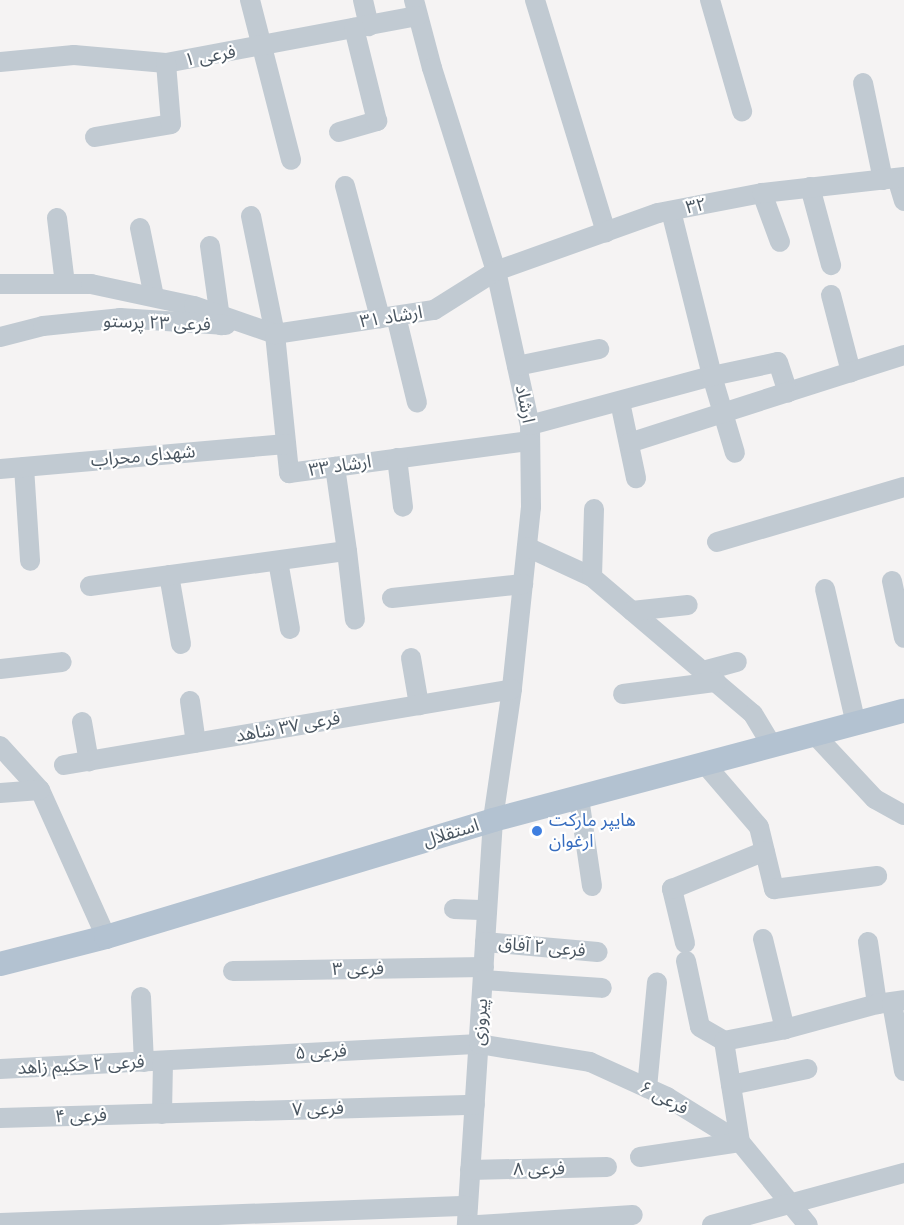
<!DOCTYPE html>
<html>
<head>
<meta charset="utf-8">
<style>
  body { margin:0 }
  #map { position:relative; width:904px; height:1225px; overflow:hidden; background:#f5f3f3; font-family:"Public Sans","Noto Sans Arabic",sans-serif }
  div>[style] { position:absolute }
  .minor>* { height:20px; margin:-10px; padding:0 10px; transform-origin:10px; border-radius:10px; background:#c1cad2 }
  .major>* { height:24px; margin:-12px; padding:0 12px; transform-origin:12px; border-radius:12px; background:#b3c2d1 }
  .dots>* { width:16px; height:16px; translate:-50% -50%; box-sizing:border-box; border:3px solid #fff; border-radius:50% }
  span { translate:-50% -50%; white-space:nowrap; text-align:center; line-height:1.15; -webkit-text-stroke:4.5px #fff; paint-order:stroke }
  .street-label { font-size:18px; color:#4a5661 }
  .shop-label { font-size:18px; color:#366cbe }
  .left { translate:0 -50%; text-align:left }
</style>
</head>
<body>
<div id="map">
  <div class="minor">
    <i style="left:250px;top:0;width:165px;rotate:75.6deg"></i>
    <i style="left:363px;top:0;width:27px;rotate:77deg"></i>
    <i style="left:414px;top:0;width:70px;rotate:75.2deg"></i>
    <i style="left:432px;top:68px;width:213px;rotate:72.5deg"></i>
    <i style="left:496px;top:271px;width:158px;rotate:77.6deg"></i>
    <i style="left:530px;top:425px;width:82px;rotate:89.3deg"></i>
    <i style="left:531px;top:507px;width:183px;rotate:96deg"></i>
    <i style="left:512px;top:689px;width:132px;rotate:98.3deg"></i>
    <i style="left:493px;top:820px;width:406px;rotate:93.7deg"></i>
    <i style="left:535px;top:0;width:243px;rotate:73deg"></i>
    <i style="left:710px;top:0;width:116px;rotate:73.9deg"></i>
    <i style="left:0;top:62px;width:74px;rotate:-5.4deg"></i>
    <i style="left:74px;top:55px;width:92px;rotate:5deg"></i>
    <i style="left:166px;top:63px;width:256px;rotate:-10.6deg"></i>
    <i style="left:863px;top:83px;width:99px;rotate:78.3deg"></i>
    <i style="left:339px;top:132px;width:40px;rotate:-16deg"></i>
    <i style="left:377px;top:121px;width:96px;rotate:-103.9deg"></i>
    <i style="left:95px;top:137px;width:77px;rotate:-9.7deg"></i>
    <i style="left:171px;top:124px;width:61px;rotate:-94.7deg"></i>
    <i style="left:897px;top:178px;width:24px;rotate:73deg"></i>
    <i style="left:345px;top:186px;width:137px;rotate:75.1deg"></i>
    <i style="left:810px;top:187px;width:81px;rotate:74.9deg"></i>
    <i style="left:762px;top:193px;width:52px;rotate:69.8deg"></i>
    <i style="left:671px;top:211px;width:170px;rotate:76deg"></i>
    <i style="left:712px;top:376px;width:80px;rotate:73.4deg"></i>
    <i style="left:251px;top:216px;width:120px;rotate:78.5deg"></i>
    <i style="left:275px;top:334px;width:140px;rotate:84.2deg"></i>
    <i style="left:289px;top:473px;width:243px;rotate:-7.6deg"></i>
    <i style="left:57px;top:218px;width:66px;rotate:83.1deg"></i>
    <i style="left:140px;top:228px;width:70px;rotate:78.5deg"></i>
    <i style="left:210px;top:246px;width:80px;rotate:82.1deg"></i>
    <i style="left:0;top:284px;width:91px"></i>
    <i style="left:91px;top:284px;width:105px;rotate:12.1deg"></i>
    <i style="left:194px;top:306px;width:86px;rotate:19.1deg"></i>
    <i style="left:275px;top:334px;width:161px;rotate:-8.6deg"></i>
    <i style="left:434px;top:310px;width:73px;rotate:-32.2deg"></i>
    <i style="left:496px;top:271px;width:172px;rotate:-19.7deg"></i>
    <i style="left:658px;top:213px;width:106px;rotate:-10.9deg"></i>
    <i style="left:762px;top:193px;width:143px;rotate:-6.4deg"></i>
    <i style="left:831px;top:295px;width:80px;rotate:75.4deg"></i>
    <i style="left:396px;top:316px;width:89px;rotate:76.4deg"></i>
    <i style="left:0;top:337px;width:44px;rotate:-14.3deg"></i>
    <i style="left:43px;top:326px;width:77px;rotate:-5.9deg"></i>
    <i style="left:120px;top:318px;width:106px;rotate:3.8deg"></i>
    <i style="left:517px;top:366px;width:84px;rotate:-11.7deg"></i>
    <i style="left:620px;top:402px;width:78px;rotate:78.1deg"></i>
    <i style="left:530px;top:425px;width:188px;rotate:-15.1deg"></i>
    <i style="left:712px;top:376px;width:67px;rotate:-12deg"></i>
    <i style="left:778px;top:362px;width:32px;rotate:72deg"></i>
    <i style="left:788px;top:392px;width:122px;rotate:-17.7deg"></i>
    <i style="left:629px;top:443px;width:167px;rotate:-17.8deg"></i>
    <i style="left:397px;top:458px;width:49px;rotate:83deg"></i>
    <i style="left:24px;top:467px;width:94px;rotate:86.3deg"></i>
    <i style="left:0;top:469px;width:287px;rotate:-5deg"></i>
    <i style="left:717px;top:542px;width:195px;rotate:-16.4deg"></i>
    <i style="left:527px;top:547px;width:72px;rotate:24.8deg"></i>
    <i style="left:592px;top:577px;width:211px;rotate:40.4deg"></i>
    <i style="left:753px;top:714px;width:35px;rotate:59deg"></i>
    <i style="left:347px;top:551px;width:69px;rotate:83.4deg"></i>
    <i style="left:278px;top:561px;width:69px;rotate:80deg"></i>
    <i style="left:169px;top:575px;width:70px;rotate:80.1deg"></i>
    <i style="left:592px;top:577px;width:68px;rotate:-88.3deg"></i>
    <i style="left:892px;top:581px;width:58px;rotate:78.1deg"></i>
    <i style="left:90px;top:586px;width:259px;rotate:-7.8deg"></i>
    <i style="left:347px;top:551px;width:85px;rotate:-98.1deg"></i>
    <i style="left:825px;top:589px;width:139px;rotate:77.1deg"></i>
    <i style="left:392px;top:598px;width:132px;rotate:-6.1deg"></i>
    <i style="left:632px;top:611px;width:56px;rotate:-6.1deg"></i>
    <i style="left:411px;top:658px;width:48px;rotate:80.3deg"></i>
    <i style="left:0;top:669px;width:62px;rotate:-6.4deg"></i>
    <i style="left:703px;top:671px;width:35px;rotate:-15deg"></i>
    <i style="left:623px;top:694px;width:94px;rotate:-7.4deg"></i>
    <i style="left:190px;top:701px;width:42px;rotate:81.9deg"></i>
    <i style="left:82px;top:722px;width:40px;rotate:80deg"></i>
    <i style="left:816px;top:736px;width:86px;rotate:46.9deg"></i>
    <i style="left:875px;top:799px;width:33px;rotate:29deg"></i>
    <i style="left:0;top:746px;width:59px;rotate:47.7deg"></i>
    <i style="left:40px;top:790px;width:161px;rotate:65.8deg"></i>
    <i style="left:704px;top:763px;width:84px;rotate:49.3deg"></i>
    <i style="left:759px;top:827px;width:64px;rotate:76.4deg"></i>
    <i style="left:774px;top:889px;width:104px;rotate:-7.2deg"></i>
    <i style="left:64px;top:765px;width:454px;rotate:-9.6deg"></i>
    <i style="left:0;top:793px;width:40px;rotate:-4.3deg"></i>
    <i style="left:579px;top:798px;width:89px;rotate:81.6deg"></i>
    <i style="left:454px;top:909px;width:33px;rotate:2deg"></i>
    <i style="left:763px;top:939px;width:93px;rotate:76.3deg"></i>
    <i style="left:485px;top:942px;width:113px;rotate:5.1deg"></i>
    <i style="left:868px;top:942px;width:63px;rotate:81.7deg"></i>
    <i style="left:685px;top:943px;width:56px;rotate:-103.5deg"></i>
    <i style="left:672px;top:889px;width:100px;rotate:-22.2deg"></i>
    <i style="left:686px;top:961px;width:67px;rotate:78deg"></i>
    <i style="left:700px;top:1027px;width:28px;rotate:30deg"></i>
    <i style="left:724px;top:1041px;width:62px;rotate:-11.1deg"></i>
    <i style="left:785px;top:1029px;width:95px;rotate:-15.2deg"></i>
    <i style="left:877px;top:1004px;width:27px;rotate:-8deg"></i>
    <i style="left:233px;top:971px;width:251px;rotate:-0.9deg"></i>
    <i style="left:483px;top:980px;width:119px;rotate:3.8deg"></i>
    <i style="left:141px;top:997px;width:65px;rotate:87.4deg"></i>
    <i style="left:892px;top:1003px;width:69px;rotate:80deg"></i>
    <i style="left:0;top:1069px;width:480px;rotate:-3deg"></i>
    <i style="left:479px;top:1044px;width:112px;rotate:9.2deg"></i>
    <i style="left:590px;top:1062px;width:85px;rotate:24.4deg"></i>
    <i style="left:667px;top:1097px;width:86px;rotate:31.7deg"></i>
    <i style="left:740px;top:1142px;width:107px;rotate:50.7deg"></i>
    <i style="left:731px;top:1085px;width:78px;rotate:-11.9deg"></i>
    <i style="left:647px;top:1088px;width:106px;rotate:-84.6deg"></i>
    <i style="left:162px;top:1114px;width:53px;rotate:-88.9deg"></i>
    <i style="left:0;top:1118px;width:475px;rotate:-1.6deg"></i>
    <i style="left:640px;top:1157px;width:101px;rotate:-8.5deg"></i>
    <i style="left:740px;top:1142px;width:102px;rotate:-99deg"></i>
    <i style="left:470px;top:1170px;width:137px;rotate:-1.3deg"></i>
    <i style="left:0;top:1223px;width:468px;rotate:-2.1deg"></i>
    <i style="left:478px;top:1225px;width:155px;rotate:-3.7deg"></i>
    <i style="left:712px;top:1225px;width:199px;rotate:-15.2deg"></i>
  </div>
  <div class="major">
    <i style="left:0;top:964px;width:109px;rotate:-14.3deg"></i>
    <i style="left:106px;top:937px;width:404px;rotate:-16.8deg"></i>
    <i style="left:493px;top:820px;width:425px;rotate:-14.9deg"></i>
  </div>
  <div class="dots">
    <i style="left:537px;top:831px;background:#3f7fe0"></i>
  </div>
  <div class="street-label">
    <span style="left:210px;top:56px;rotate:-10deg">فرعی ۱</span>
    <span style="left:696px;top:206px;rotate:-11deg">۳۲</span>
    <span style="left:391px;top:317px;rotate:-9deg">ارشاد ۳۱</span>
    <span style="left:157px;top:323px;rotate:2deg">فرعی ۲۳ پرستو</span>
    <span style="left:525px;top:404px;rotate:79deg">ارشاد</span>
    <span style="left:143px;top:456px;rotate:-5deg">شهدای محراب</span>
    <span style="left:340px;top:466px;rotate:-8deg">ارشاد ۳۳</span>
    <span style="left:288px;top:727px;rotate:-10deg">فرعی ۳۷ شاهد</span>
    <span style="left:451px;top:833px;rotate:-17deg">استقلال</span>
    <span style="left:542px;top:947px;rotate:5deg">فرعی ۲ آفاق</span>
    <span style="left:358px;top:969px;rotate:-1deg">فرعی ۳</span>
    <span style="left:480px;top:1022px;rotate:-86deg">پیروزی</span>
    <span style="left:321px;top:1052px;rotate:-3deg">فرعی ۵</span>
    <span style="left:81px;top:1065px;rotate:-3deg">فرعی ۲ حکیم زاهد</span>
    <span style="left:664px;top:1098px;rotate:28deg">فرعی ۶</span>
    <span style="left:318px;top:1109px;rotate:-2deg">فرعی ۷</span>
    <span style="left:81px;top:1116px;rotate:-2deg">فرعی ۴</span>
    <span style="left:539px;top:1169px;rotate:-1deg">فرعی ۸</span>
  </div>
  <div class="shop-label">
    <span class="left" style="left:549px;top:831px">هایپر مارکت<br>ارغوان</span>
  </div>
</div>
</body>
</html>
